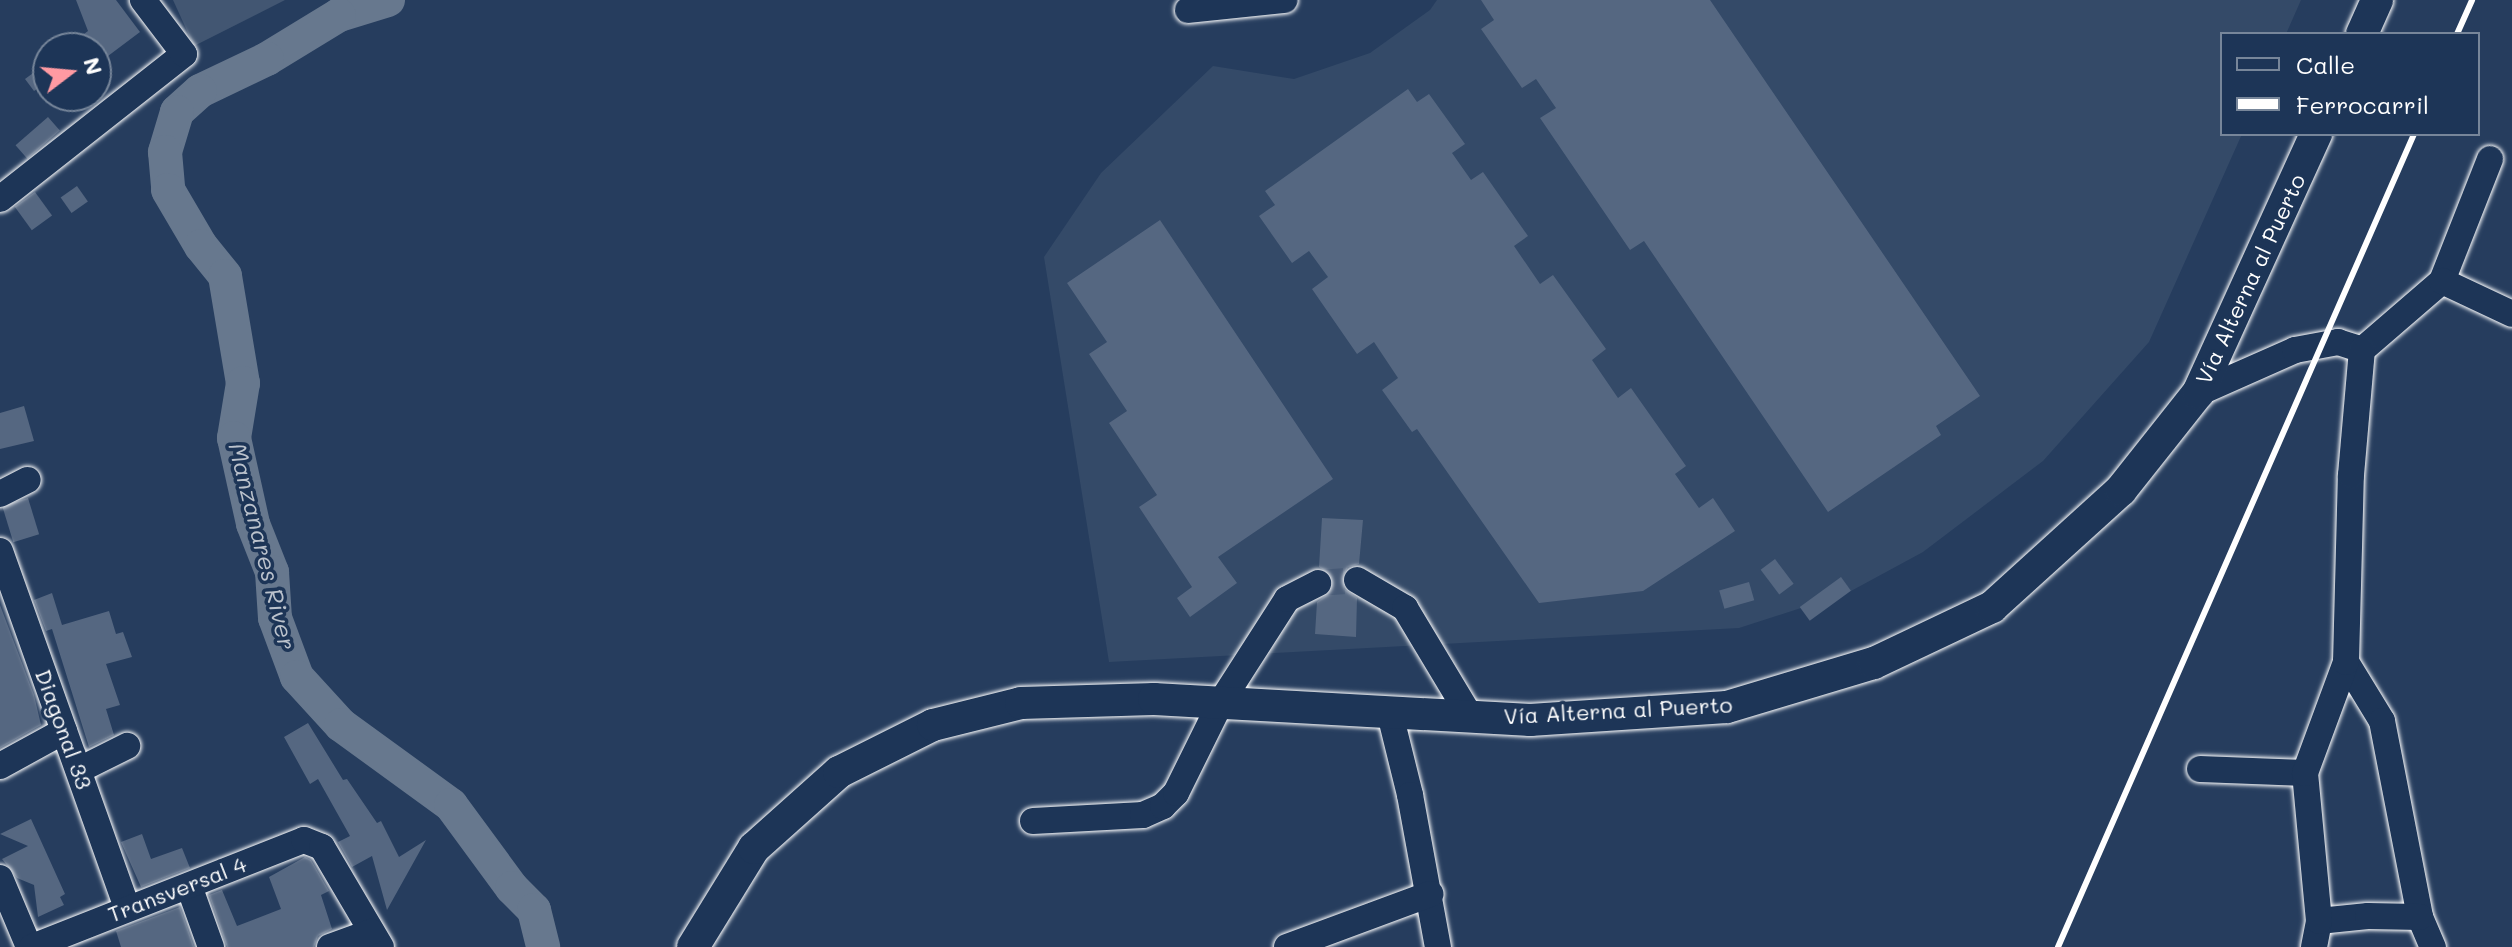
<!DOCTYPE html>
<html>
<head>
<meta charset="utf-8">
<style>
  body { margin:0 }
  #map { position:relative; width:2512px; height:947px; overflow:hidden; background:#263d5e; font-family:Mali,sans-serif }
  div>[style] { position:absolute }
  .built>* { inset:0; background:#344a68 }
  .green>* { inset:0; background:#425672 }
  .river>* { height:34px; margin:-17px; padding:0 17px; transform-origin:17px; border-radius:17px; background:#67788e }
  .building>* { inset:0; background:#556781; transform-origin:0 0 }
  .minor-tunnel>* { height:26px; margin-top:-13px; transform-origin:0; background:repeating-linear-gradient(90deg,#475a76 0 26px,transparent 0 39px) }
  .roads { filter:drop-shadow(0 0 2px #fff) drop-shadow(0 0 2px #fff) }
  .minor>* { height:26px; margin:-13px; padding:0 13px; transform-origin:13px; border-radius:13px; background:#1d3557 }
  .major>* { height:32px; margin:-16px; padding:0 16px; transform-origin:16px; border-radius:16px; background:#1d3557 }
  .rail>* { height:6px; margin:-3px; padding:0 3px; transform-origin:3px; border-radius:3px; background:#fff }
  span { translate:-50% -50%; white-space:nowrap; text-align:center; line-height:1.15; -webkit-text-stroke:7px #1d3557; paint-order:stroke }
  .street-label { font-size:22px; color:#fff }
  .water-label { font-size:24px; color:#bbc2cc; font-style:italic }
  .legend { position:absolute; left:2220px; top:32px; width:260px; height:104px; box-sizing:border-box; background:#1d3557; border:2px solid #77869a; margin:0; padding:10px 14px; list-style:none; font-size:24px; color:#fff }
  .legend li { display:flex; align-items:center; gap:16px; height:40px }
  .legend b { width:40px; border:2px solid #77869a }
  .north { position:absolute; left:32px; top:32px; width:80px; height:80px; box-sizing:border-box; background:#1d3557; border:2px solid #77869a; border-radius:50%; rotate:74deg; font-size:22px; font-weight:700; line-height:32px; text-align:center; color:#fff }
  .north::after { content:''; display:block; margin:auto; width:28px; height:36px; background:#ff9aa2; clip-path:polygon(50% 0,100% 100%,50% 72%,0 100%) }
</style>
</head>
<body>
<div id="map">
  <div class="built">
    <i style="clip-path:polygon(1437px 0,2301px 0,2286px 34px,2222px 34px,2222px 134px,2242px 134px,2149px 342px,2043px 461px,1923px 552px,1851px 591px,1841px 578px,1801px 608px,1739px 628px,1109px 662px,1044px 257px,1101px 173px,1213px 66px,1294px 79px,1370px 53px,1430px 10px)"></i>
  </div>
  <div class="green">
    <i style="clip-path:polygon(173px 0,285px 0,194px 46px)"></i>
  </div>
  <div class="river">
    <i style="left:388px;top:0;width:51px;rotate:163deg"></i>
    <i style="left:339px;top:15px;width:84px;rotate:148.6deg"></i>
    <i style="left:267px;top:59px;width:74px;rotate:154.5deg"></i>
    <i style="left:200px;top:91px;width:31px;rotate:138deg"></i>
    <i style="left:177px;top:112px;width:42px;rotate:106.7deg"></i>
    <i style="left:165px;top:152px;width:38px;rotate:85deg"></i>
    <i style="left:168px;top:190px;width:65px;rotate:59.5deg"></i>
    <i style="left:201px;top:246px;width:38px;rotate:51deg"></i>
    <i style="left:225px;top:276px;width:109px;rotate:80.5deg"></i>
    <i style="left:243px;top:383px;width:56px;rotate:99.3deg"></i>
    <i style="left:234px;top:438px;width:88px;rotate:77.5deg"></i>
    <i style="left:253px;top:524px;width:52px;rotate:68.4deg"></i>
    <i style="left:272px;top:572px;width:46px;rotate:86.3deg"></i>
    <i style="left:275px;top:618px;width:63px;rotate:69.6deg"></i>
    <i style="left:297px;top:677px;width:65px;rotate:47.5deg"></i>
    <i style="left:341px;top:725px;width:136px;rotate:36deg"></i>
    <i style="left:451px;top:805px;width:103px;rotate:53.7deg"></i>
    <i style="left:512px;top:888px;width:31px;rotate:45deg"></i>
    <i style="left:534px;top:910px;width:38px;rotate:76deg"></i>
  </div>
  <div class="building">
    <i style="clip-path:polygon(76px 0,116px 0,140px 32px,100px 62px,96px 48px,65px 48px,88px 31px)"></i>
    <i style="clip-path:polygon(1481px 0,1710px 0,1980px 396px,1936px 426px,1941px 435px,1828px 512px,1644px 241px,1630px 250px,1540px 118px,1556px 108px,1536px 79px,1522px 88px,1481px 29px,1494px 20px)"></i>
    <i style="clip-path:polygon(48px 62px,48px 81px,34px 91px,25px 79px)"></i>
    <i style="clip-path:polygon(1408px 89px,1417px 102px,1429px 94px,1465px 144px,1452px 153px,1471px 180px,1483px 172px,1528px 236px,1514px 246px,1540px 284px,1553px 275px,1606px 349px,1592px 360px,1618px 398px,1631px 388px,1686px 466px,1675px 474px,1699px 508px,1713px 498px,1735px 531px,1643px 591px,1539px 603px,1417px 429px,1412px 432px,1382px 390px,1398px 378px,1374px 342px,1357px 354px,1312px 289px,1328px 277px,1309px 251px,1292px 263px,1259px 216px,1275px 205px,1265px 191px)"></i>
    <i style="left:48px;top:117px;width:18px;height:43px;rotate:49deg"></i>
    <i style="left:77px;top:186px;width:19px;height:20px;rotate:55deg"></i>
    <i style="left:35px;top:192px;width:29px;height:25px;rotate:54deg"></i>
    <i style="clip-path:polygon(1160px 220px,1333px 479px,1218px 557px,1237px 583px,1190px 617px,1177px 598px,1192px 587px,1139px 507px,1157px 495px,1109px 423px,1127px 411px,1089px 354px,1107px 342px,1067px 283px)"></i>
    <i style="clip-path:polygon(24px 406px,34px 441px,0 449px,0 413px)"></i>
    <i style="left:28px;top:498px;width:38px;height:27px;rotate:73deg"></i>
    <i style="clip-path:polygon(1322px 518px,1363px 520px,1359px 564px,1348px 567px,1341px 579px,1344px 589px,1357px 598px,1356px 637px,1315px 634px,1317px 602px,1331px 592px,1334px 585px,1332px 575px,1319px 567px)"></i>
    <i style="left:1775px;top:559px;width:31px;height:18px;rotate:53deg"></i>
    <i style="left:1841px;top:577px;width:17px;height:51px;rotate:54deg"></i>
    <i style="left:1749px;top:582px;width:19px;height:31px;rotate:74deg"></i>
    <i style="clip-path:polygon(52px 593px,62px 625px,109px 611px,116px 634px,123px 632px,132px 657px,106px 664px,120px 705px,106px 709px,114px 735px,89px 747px,52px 629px,46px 631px,34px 600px)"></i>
    <i style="clip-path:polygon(0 605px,34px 695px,41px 725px,0 748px)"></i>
    <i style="clip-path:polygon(308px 723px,343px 780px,347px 779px,377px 823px,381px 821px,399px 857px,426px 840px,387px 910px,372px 856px,352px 867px,338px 842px,350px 836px,318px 779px,310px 784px,284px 737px)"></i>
    <i style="clip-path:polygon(31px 819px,65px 894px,60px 897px,64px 905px,38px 917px,34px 885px,17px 878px,2px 859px,28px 846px,0 834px)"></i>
    <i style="clip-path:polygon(142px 834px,151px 859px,182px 848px,190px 868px,141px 887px,121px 842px)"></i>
    <i style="clip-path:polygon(305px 857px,311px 860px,329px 891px,321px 895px,332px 929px,318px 936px,314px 947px,227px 947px,209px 895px,222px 890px,237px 926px,281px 909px,269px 877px)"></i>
    <i style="clip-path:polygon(180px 907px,194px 947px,121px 947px,116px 931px)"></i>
  </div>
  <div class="minor-tunnel">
    <i style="left:1318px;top:583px;width:39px;rotate:-4deg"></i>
  </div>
  <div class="roads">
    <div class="minor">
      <i style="left:1188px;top:10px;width:97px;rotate:-5.9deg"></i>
      <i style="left:0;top:199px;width:234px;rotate:-38.2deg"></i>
      <i style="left:184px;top:54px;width:68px;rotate:-127.2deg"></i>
      <i style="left:2442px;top:281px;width:131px;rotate:-68.5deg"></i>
      <i style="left:2198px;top:393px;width:106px;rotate:-23.9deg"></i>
      <i style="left:2295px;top:350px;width:44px;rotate:-10.5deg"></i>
      <i style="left:2338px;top:342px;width:25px;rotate:18deg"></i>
      <i style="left:2362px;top:350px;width:106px;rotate:-40.8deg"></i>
      <i style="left:2442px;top:281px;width:77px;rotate:25.2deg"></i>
      <i style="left:0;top:494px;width:31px;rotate:-27deg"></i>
      <i style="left:0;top:551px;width:378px;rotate:70.4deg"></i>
      <i style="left:1357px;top:580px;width:56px;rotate:30.3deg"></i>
      <i style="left:1405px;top:608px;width:126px;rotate:59deg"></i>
      <i style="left:2346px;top:662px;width:69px;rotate:58.6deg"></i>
      <i style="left:2382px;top:721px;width:200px;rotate:79deg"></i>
      <i style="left:2420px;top:917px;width:33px;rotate:67deg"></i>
      <i style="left:1389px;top:710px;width:88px;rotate:76.1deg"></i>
      <i style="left:1410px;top:795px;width:155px;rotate:79.6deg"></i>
      <i style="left:0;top:766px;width:73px;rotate:-28.7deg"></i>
      <i style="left:2200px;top:769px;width:105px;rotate:2.2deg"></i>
      <i style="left:79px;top:770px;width:54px;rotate:-26.6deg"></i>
      <i style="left:1033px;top:821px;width:110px;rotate:-3.1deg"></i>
      <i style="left:1143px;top:815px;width:22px;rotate:-24deg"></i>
      <i style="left:1163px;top:806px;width:18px;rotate:-45deg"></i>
      <i style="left:1176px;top:793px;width:102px;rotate:-63.7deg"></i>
      <i style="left:1221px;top:702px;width:122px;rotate:-57.3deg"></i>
      <i style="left:1287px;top:599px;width:35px;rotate:-27deg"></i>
      <i style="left:0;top:878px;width:75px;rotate:67.2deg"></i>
      <i style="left:189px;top:886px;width:65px;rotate:70.2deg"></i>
      <i style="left:2319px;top:921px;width:49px;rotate:-5.8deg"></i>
      <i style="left:2368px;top:916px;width:52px;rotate:1.1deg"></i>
      <i style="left:32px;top:947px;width:292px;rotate:-21.5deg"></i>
      <i style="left:304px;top:840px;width:19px;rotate:21deg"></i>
      <i style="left:322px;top:847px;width:116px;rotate:59.5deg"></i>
      <i style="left:330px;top:947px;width:44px;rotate:-20.1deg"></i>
      <i style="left:1287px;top:947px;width:153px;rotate:-20.3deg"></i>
      <i style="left:2314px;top:947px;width:26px;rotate:-79deg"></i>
      <i style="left:2319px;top:921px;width:149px;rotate:-95.4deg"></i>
      <i style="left:2305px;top:773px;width:118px;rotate:-69.7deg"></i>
      <i style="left:2346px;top:662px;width:187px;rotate:-88.5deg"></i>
      <i style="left:2351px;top:475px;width:125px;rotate:-85deg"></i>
    </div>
    <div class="major">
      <i style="left:2362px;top:34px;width:37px;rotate:-66deg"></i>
      <i style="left:693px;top:947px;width:116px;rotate:-58.4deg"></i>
      <i style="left:754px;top:848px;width:114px;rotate:-41.8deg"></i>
      <i style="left:839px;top:772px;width:105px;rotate:-26.6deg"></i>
      <i style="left:933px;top:725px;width:91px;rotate:-14deg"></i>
      <i style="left:1021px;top:703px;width:133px;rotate:-1.7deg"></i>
      <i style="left:1154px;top:699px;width:377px;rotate:3.2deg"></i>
      <i style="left:1530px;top:720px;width:197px;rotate:-3.8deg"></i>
      <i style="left:1727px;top:707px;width:153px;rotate:-16.7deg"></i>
      <i style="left:1874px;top:663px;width:131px;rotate:-25.4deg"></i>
      <i style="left:1992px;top:607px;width:174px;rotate:-42.2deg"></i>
      <i style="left:2121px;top:490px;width:124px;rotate:-51.6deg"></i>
      <i style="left:2198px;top:393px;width:285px;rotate:-65.5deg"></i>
    </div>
  </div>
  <div class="rail">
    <i style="left:2457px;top:34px;width:37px;rotate:-66deg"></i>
    <i style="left:2058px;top:947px;width:888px;rotate:-66.35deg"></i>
  </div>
  <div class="street-label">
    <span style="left:2250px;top:279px;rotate:-65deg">Vía Alterna al Puerto</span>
    <span style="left:1618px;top:710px;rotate:-3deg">Vía Alterna al Puerto</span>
    <span style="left:64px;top:729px;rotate:70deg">Diagonal 33</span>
    <span style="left:177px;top:889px;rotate:-21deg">Transversal 4</span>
  </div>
  <div class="water-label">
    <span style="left:263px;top:546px;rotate:76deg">Manzanares River</span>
  </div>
  <ul class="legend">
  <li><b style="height:10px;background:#1d3557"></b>Calle</li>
  <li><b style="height:10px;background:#fff"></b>Ferrocarril</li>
  </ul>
  <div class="north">N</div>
</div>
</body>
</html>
